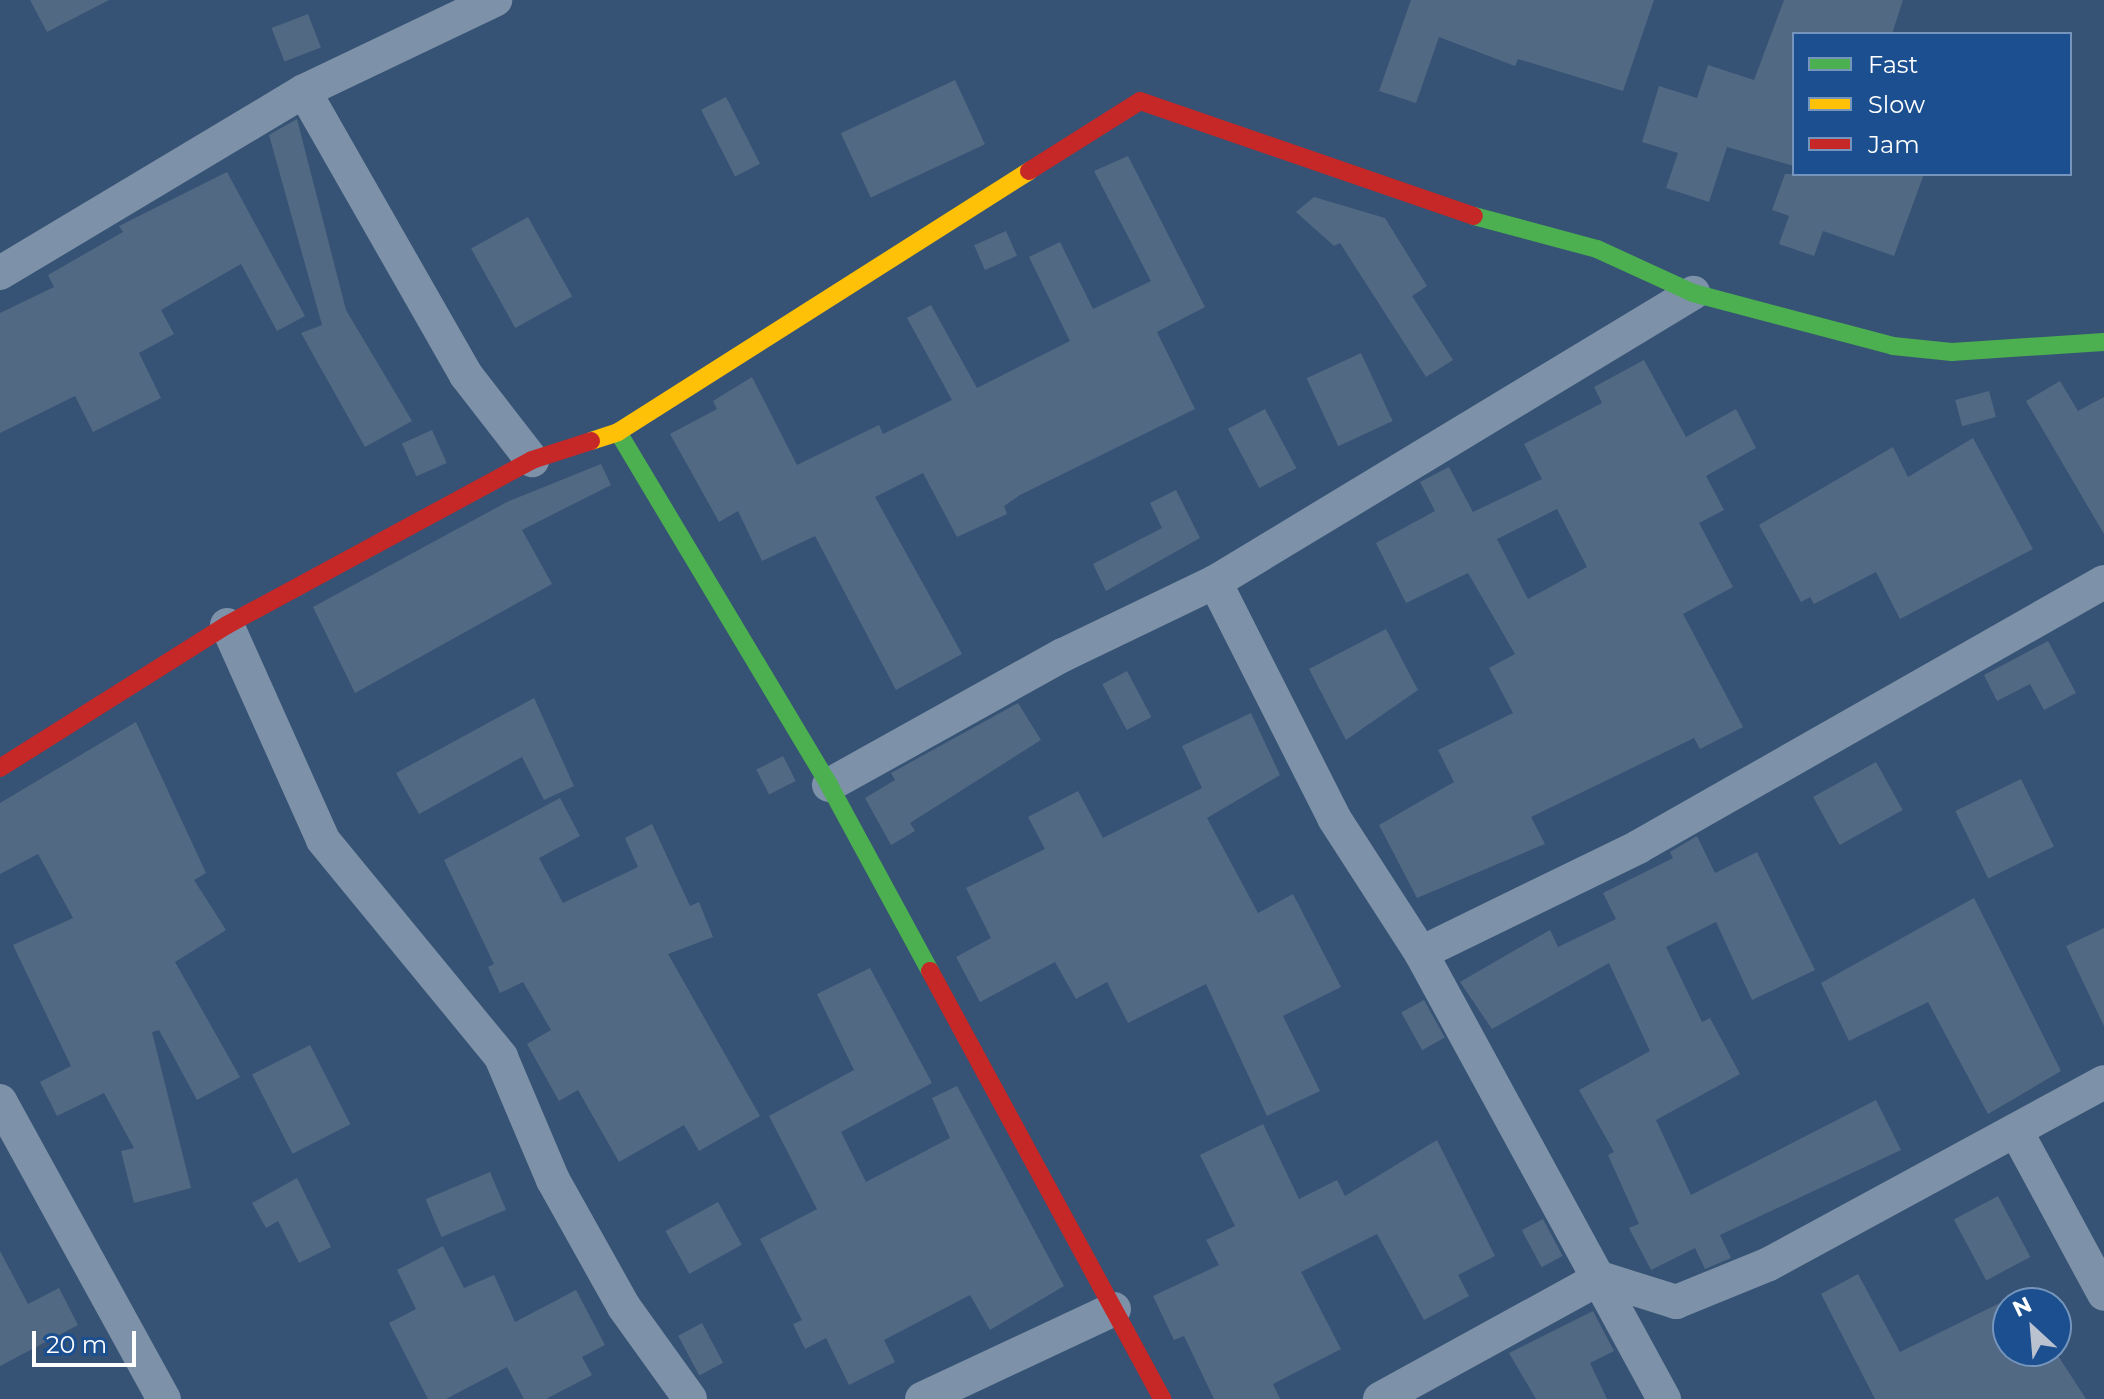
<!DOCTYPE html>
<html>
<head>
<meta charset="utf-8">
<style>
  body { margin:0 }
  #map { position:relative; width:2104px; height:1399px; overflow:hidden; background:#365274; font-family:Montserrat,sans-serif }
  div>[style] { position:absolute }
  .building>* { inset:0; background:#526984; transform-origin:0 0 }
  .street>* { height:34px; margin:-17px; padding:0 17px; transform-origin:17px; border-radius:17px; background:#7d92a8 }
  .fast>* { height:18px; margin:-9px; padding:0 9px; transform-origin:9px; border-radius:9px; background:#4caf50 }
  .slow>* { height:18px; margin:-9px; padding:0 9px; transform-origin:9px; border-radius:9px; background:#ffc107 }
  .jam>* { height:18px; margin:-9px; padding:0 9px; transform-origin:9px; border-radius:9px; background:#c62828 }
  span { translate:-50% -50%; white-space:nowrap; text-align:center; line-height:1.15; -webkit-text-stroke:8px #1b4f8f; paint-order:stroke }
  .legend { position:absolute; left:1792px; top:32px; width:280px; height:144px; box-sizing:border-box; background:#1b4f8f; border:2px solid #7695bc; margin:0; padding:10px 14px; list-style:none; font-size:24px; color:#fff }
  .legend li { display:flex; align-items:center; gap:16px; height:40px }
  .legend b { width:40px; border:2px solid #7695bc }
  .north { position:absolute; left:1992px; top:1287px; width:80px; height:80px; box-sizing:border-box; background:#1b4f8f; border:2px solid #7695bc; border-radius:50%; rotate:334deg; font-size:22px; font-weight:700; line-height:32px; text-align:center; color:#fff }
  .north::after { content:''; display:block; margin:auto; width:28px; height:36px; background:#b9c2ce; clip-path:polygon(50% 0,100% 100%,50% 72%,0 100%) }
  .scale { position:absolute; left:32px; top:1331px; width:104px; height:36px; box-sizing:border-box; border:4px solid #fff; border-top:0; padding-left:10px; font-size:24px; line-height:28px; white-space:nowrap; color:#fff; -webkit-text-stroke:6px #1b4f8f; paint-order:stroke }
</style>
</head>
<body>
<div id="map">
  <div class="building">
    <i style="clip-path:polygon(30px 0,109px 0,47px 32px)"></i>
    <i style="clip-path:polygon(1411px 0,1654px 0,1623px 91px,1518px 59px,1515px 66px,1439px 37px,1416px 103px,1379px 91px)"></i>
    <i style="clip-path:polygon(1784px 0,1903px 0,1892px 34px,1794px 34px,1794px 166px,1727px 147px,1709px 202px,1666px 188px,1678px 153px,1642px 142px,1659px 86px,1697px 98px,1708px 65px,1754px 80px)"></i>
    <i style="left:308px;top:14px;width:36px;height:39px;rotate:69deg"></i>
    <i style="left:955px;top:80px;width:71px;height:126px;rotate:65deg"></i>
    <i style="left:726px;top:97px;width:75px;height:28px;rotate:63deg"></i>
    <i style="clip-path:polygon(297px 119px,346px 310px,412px 421px,365px 447px,301px 333px,322px 325px,269px 135px)"></i>
    <i style="clip-path:polygon(1128px 156px,1205px 307px,1157px 332px,1195px 409px,1020px 495px,1004px 506px,1007px 514px,957px 537px,923px 473px,875px 497px,962px 654px,896px 690px,815px 536px,762px 561px,738px 511px,719px 522px,670px 434px,717px 409px,713px 401px,752px 377px,797px 465px,879px 425px,883px 434px,952px 400px,907px 318px,931px 305px,977px 388px,1070px 341px,1029px 257px,1060px 242px,1093px 309px,1151px 281px,1094px 171px)"></i>
    <i style="clip-path:polygon(227px 172px,305px 316px,277px 331px,241px 264px,161px 310px,174px 334px,139px 353px,161px 398px,93px 432px,75px 396px,0 433px,0 313px,54px 287px,48px 275px,123px 232px,119px 226px)"></i>
    <i style="clip-path:polygon(1785px 174px,1924px 174px,1894px 256px,1823px 231px,1814px 256px,1779px 244px,1789px 216px,1772px 210px)"></i>
    <i style="clip-path:polygon(1314px 197px,1385px 218px,1427px 286px,1412px 296px,1453px 360px,1426px 377px,1340px 243px,1334px 246px,1296px 212px)"></i>
    <i style="left:528px;top:217px;width:91px;height:65px;rotate:61deg"></i>
    <i style="left:1006px;top:231px;width:27px;height:35px;rotate:66deg"></i>
    <i style="left:1361px;top:353px;width:75px;height:60px;rotate:65deg"></i>
    <i style="clip-path:polygon(evenodd,1644px 360px,1686px 437px,1736px 409px,1756px 448px,1706px 476px,1724px 510px,1699px 523px,1733px 587px,1683px 614px,1743px 727px,1700px 749px,1694px 738px,1531px 817px,1545px 844px,1417px 898px,1379px 825px,1454px 782px,1438px 750px,1513px 713px,1489px 668px,1515px 654px,1468px 573px,1406px 603px,1376px 543px,1435px 511px,1420px 482px,1449px 467px,1473px 512px,1542px 479px,1524px 444px,1602px 403px,1594px 387px,1644px 360px,1557px 509px,1587px 567px,1528px 599px,1497px 539px,1557px 509px)"></i>
    <i style="clip-path:polygon(2060px 381px,2078px 411px,2104px 397px,2104px 534px,2026px 401px)"></i>
    <i style="left:1989px;top:391px;width:27px;height:35px;rotate:75deg"></i>
    <i style="left:1265px;top:409px;width:67px;height:42px;rotate:62deg"></i>
    <i style="left:432px;top:430px;width:36px;height:33px;rotate:66deg"></i>
    <i style="clip-path:polygon(1973px 438px,2033px 549px,1900px 619px,1876px 572px,1814px 604px,1810px 597px,1801px 602px,1759px 525px,1893px 447px,1908px 477px)"></i>
    <i style="clip-path:polygon(601px 464px,611px 485px,522px 530px,552px 584px,355px 693px,313px 607px,507px 502px)"></i>
    <i style="clip-path:polygon(1176px 490px,1200px 538px,1106px 591px,1093px 564px,1162px 528px,1150px 503px)"></i>
    <i style="clip-path:polygon(1386px 629px,1418px 690px,1346px 740px,1309px 669px)"></i>
    <i style="clip-path:polygon(2048px 641px,2076px 693px,2044px 710px,2030px 684px,1997px 701px,1984px 675px)"></i>
    <i style="left:1127px;top:671px;width:52px;height:28px;rotate:62deg"></i>
    <i style="clip-path:polygon(534px 698px,574px 786px,544px 800px,522px 757px,419px 814px,396px 773px)"></i>
    <i style="clip-path:polygon(1018px 703px,1041px 740px,910px 823px,915px 831px,891px 845px,865px 798px,895px 780px,891px 773px)"></i>
    <i style="clip-path:polygon(1251px 713px,1280px 775px,1207px 818px,1258px 913px,1293px 894px,1341px 987px,1283px 1016px,1320px 1091px,1267px 1116px,1206px 984px,1128px 1023px,1107px 982px,1076px 999px,1055px 962px,980px 1002px,956px 957px,991px 938px,966px 888px,1045px 849px,1028px 817px,1078px 791px,1103px 838px,1202px 788px,1182px 746px)"></i>
    <i style="clip-path:polygon(136px 722px,206px 873px,194px 880px,226px 930px,175px 962px,240px 1077px,197px 1100px,159px 1030px,152px 1032px,191px 1188px,134px 1203px,121px 1151px,134px 1148px,104px 1093px,57px 1116px,40px 1082px,71px 1066px,13px 945px,73px 918px,38px 854px,0 874px,0 803px)"></i>
    <i style="left:783px;top:756px;width:28px;height:30px;rotate:63deg"></i>
    <i style="left:1876px;top:762px;width:55px;height:72px;rotate:61deg"></i>
    <i style="left:2021px;top:779px;width:75px;height:73px;rotate:64deg"></i>
    <i style="clip-path:polygon(560px 798px,580px 836px,539px 858px,563px 903px,638px 867px,625px 838px,652px 824px,690px 906px,699px 902px,713px 937px,668px 954px,760px 1116px,699px 1151px,684px 1125px,619px 1162px,578px 1090px,559px 1101px,527px 1044px,551px 1030px,523px 982px,500px 993px,488px 967px,494px 964px,444px 860px)"></i>
    <i style="clip-path:polygon(1697px 836px,1715px 873px,1757px 852px,1815px 970px,1752px 1000px,1716px 922px,1666px 947px,1702px 1022px,1710px 1018px,1740px 1074px,1656px 1120px,1691px 1195px,1876px 1100px,1901px 1150px,1720px 1235px,1731px 1258px,1705px 1269px,1695px 1248px,1651px 1270px,1629px 1228px,1639px 1224px,1608px 1155px,1614px 1152px,1579px 1090px,1650px 1051px,1609px 963px,1492px 1029px,1460px 982px,1550px 930px,1558px 947px,1616px 919px,1603px 893px,1673px 858px,1670px 852px)"></i>
    <i style="clip-path:polygon(1974px 898px,2061px 1071px,1988px 1114px,1928px 1002px,1849px 1041px,1821px 983px)"></i>
    <i style="clip-path:polygon(2104px 928px,2104px 1026px,2066px 946px)"></i>
    <i style="clip-path:polygon(870px 968px,932px 1083px,841px 1132px,866px 1182px,950px 1138px,932px 1098px,957px 1086px,1064px 1286px,990px 1330px,970px 1295px,884px 1340px,895px 1362px,849px 1385px,826px 1338px,805px 1349px,793px 1324px,802px 1320px,760px 1239px,817px 1209px,769px 1116px,854px 1070px,817px 994px)"></i>
    <i style="left:1424px;top:1000px;width:43px;height:26px;rotate:61deg"></i>
    <i style="left:310px;top:1045px;width:89px;height:65px;rotate:63deg"></i>
    <i style="clip-path:polygon(1263px 1124px,1299px 1199px,1337px 1180px,1345px 1196px,1437px 1140px,1495px 1256px,1458px 1275px,1469px 1296px,1424px 1320px,1377px 1234px,1301px 1272px,1341px 1349px,1273px 1384px,1280px 1399px,1214px 1399px,1184px 1336px,1174px 1340px,1153px 1296px,1219px 1265px,1206px 1240px,1235px 1226px,1200px 1155px)"></i>
    <i style="left:490px;top:1172px;width:41px;height:70px;rotate:67deg"></i>
    <i style="clip-path:polygon(297px 1178px,331px 1247px,299px 1263px,278px 1221px,266px 1228px,252px 1203px)"></i>
    <i style="left:1998px;top:1196px;width:69px;height:50px;rotate:62deg"></i>
    <i style="left:718px;top:1202px;width:49px;height:60px;rotate:61deg"></i>
    <i style="left:1543px;top:1219px;width:42px;height:24px;rotate:62deg"></i>
    <i style="clip-path:polygon(443px 1246px,464px 1288px,494px 1275px,515px 1322px,576px 1290px,605px 1345px,582px 1357px,592px 1375px,546px 1399px,524px 1399px,507px 1367px,446px 1399px,428px 1399px,389px 1323px,416px 1309px,397px 1270px)"></i>
    <i style="clip-path:polygon(0 1251px,28px 1304px,59px 1288px,78px 1325px,0 1366px)"></i>
    <i style="clip-path:polygon(1858px 1274px,1900px 1352px,2008px 1299px,2008px 1351px,2055px 1351px,2086px 1399px,1875px 1399px,1821px 1294px)"></i>
    <i style="clip-path:polygon(1593px 1311px,1614px 1351px,1590px 1363px,1607px 1399px,1536px 1399px,1509px 1353px)"></i>
    <i style="left:702px;top:1323px;width:45px;height:27px;rotate:62deg"></i>
  </div>
  <div class="street">
    <i style="left:304px;top:91px;width:327px;rotate:60.3deg"></i>
    <i style="left:466px;top:375px;width:108px;rotate:52.2deg"></i>
    <i style="left:0;top:273px;width:354px;rotate:-30.9deg"></i>
    <i style="left:304px;top:91px;width:212px;rotate:-25.5deg"></i>
    <i style="left:1215px;top:582px;width:264px;rotate:63.2deg"></i>
    <i style="left:1334px;top:818px;width:161px;rotate:57.2deg"></i>
    <i style="left:1421px;top:953px;width:508px;rotate:61.42deg"></i>
    <i style="left:227px;top:625px;width:235px;rotate:65.9deg"></i>
    <i style="left:323px;top:840px;width:281px;rotate:50.6deg"></i>
    <i style="left:501px;top:1057px;width:134px;rotate:67.1deg"></i>
    <i style="left:553px;top:1180px;width:145px;rotate:60.8deg"></i>
    <i style="left:624px;top:1307px;width:113px;rotate:54.3deg"></i>
    <i style="left:829px;top:785px;width:268px;rotate:-29.1deg"></i>
    <i style="left:1063px;top:655px;width:169px;rotate:-25.7deg"></i>
    <i style="left:1215px;top:582px;width:559px;rotate:-31.16deg"></i>
    <i style="left:1421px;top:953px;width:242px;rotate:-26deg"></i>
    <i style="left:1638px;top:847px;width:536px;rotate:-29.63deg"></i>
    <i style="left:0;top:1101px;width:340px;rotate:61.2deg"></i>
    <i style="left:2016px;top:1131px;width:185px;rotate:61.6deg"></i>
    <i style="left:922px;top:1399px;width:212px;rotate:-25.1deg"></i>
    <i style="left:1380px;top:1399px;width:251px;rotate:-28.8deg"></i>
    <i style="left:1600px;top:1278px;width:80px;rotate:17.5deg"></i>
    <i style="left:1676px;top:1302px;width:100px;rotate:-22.2deg"></i>
    <i style="left:1769px;top:1264px;width:381px;rotate:-28.5deg"></i>
  </div>
  <div class="fast">
    <i style="left:1474px;top:216px;width:127px;rotate:15deg"></i>
    <i style="left:1597px;top:249px;width:106px;rotate:24.6deg"></i>
    <i style="left:1693px;top:293px;width:207px;rotate:14.8deg"></i>
    <i style="left:1893px;top:346px;width:59px;rotate:5.8deg"></i>
    <i style="left:1952px;top:352px;width:152px;rotate:-3.8deg"></i>
    <i style="left:618px;top:432px;width:411px;rotate:59.1deg"></i>
    <i style="left:829px;top:785px;width:212px;rotate:61.5deg"></i>
  </div>
  <div class="slow">
    <i style="left:591px;top:441px;width:28px;rotate:-18deg"></i>
    <i style="left:618px;top:432px;width:487px;rotate:-32.4deg"></i>
  </div>
  <div class="jam">
    <i style="left:1029px;top:171px;width:131px;rotate:-32.2deg"></i>
    <i style="left:1140px;top:101px;width:353px;rotate:19deg"></i>
    <i style="left:0;top:768px;width:268px;rotate:-32.2deg"></i>
    <i style="left:227px;top:625px;width:347px;rotate:-28.4deg"></i>
    <i style="left:532px;top:460px;width:62px;rotate:-17.9deg"></i>
    <i style="left:930px;top:971px;width:487px;rotate:61.5deg"></i>
  </div>
  <ul class="legend">
  <li><b style="height:10px;background:#4caf50"></b>Fast</li>
  <li><b style="height:10px;background:#ffc107"></b>Slow</li>
  <li><b style="height:10px;background:#c62828"></b>Jam</li>
  </ul>
  <div class="north">N</div>
  <div class="scale">20 m</div>
</div>
</body>
</html>
